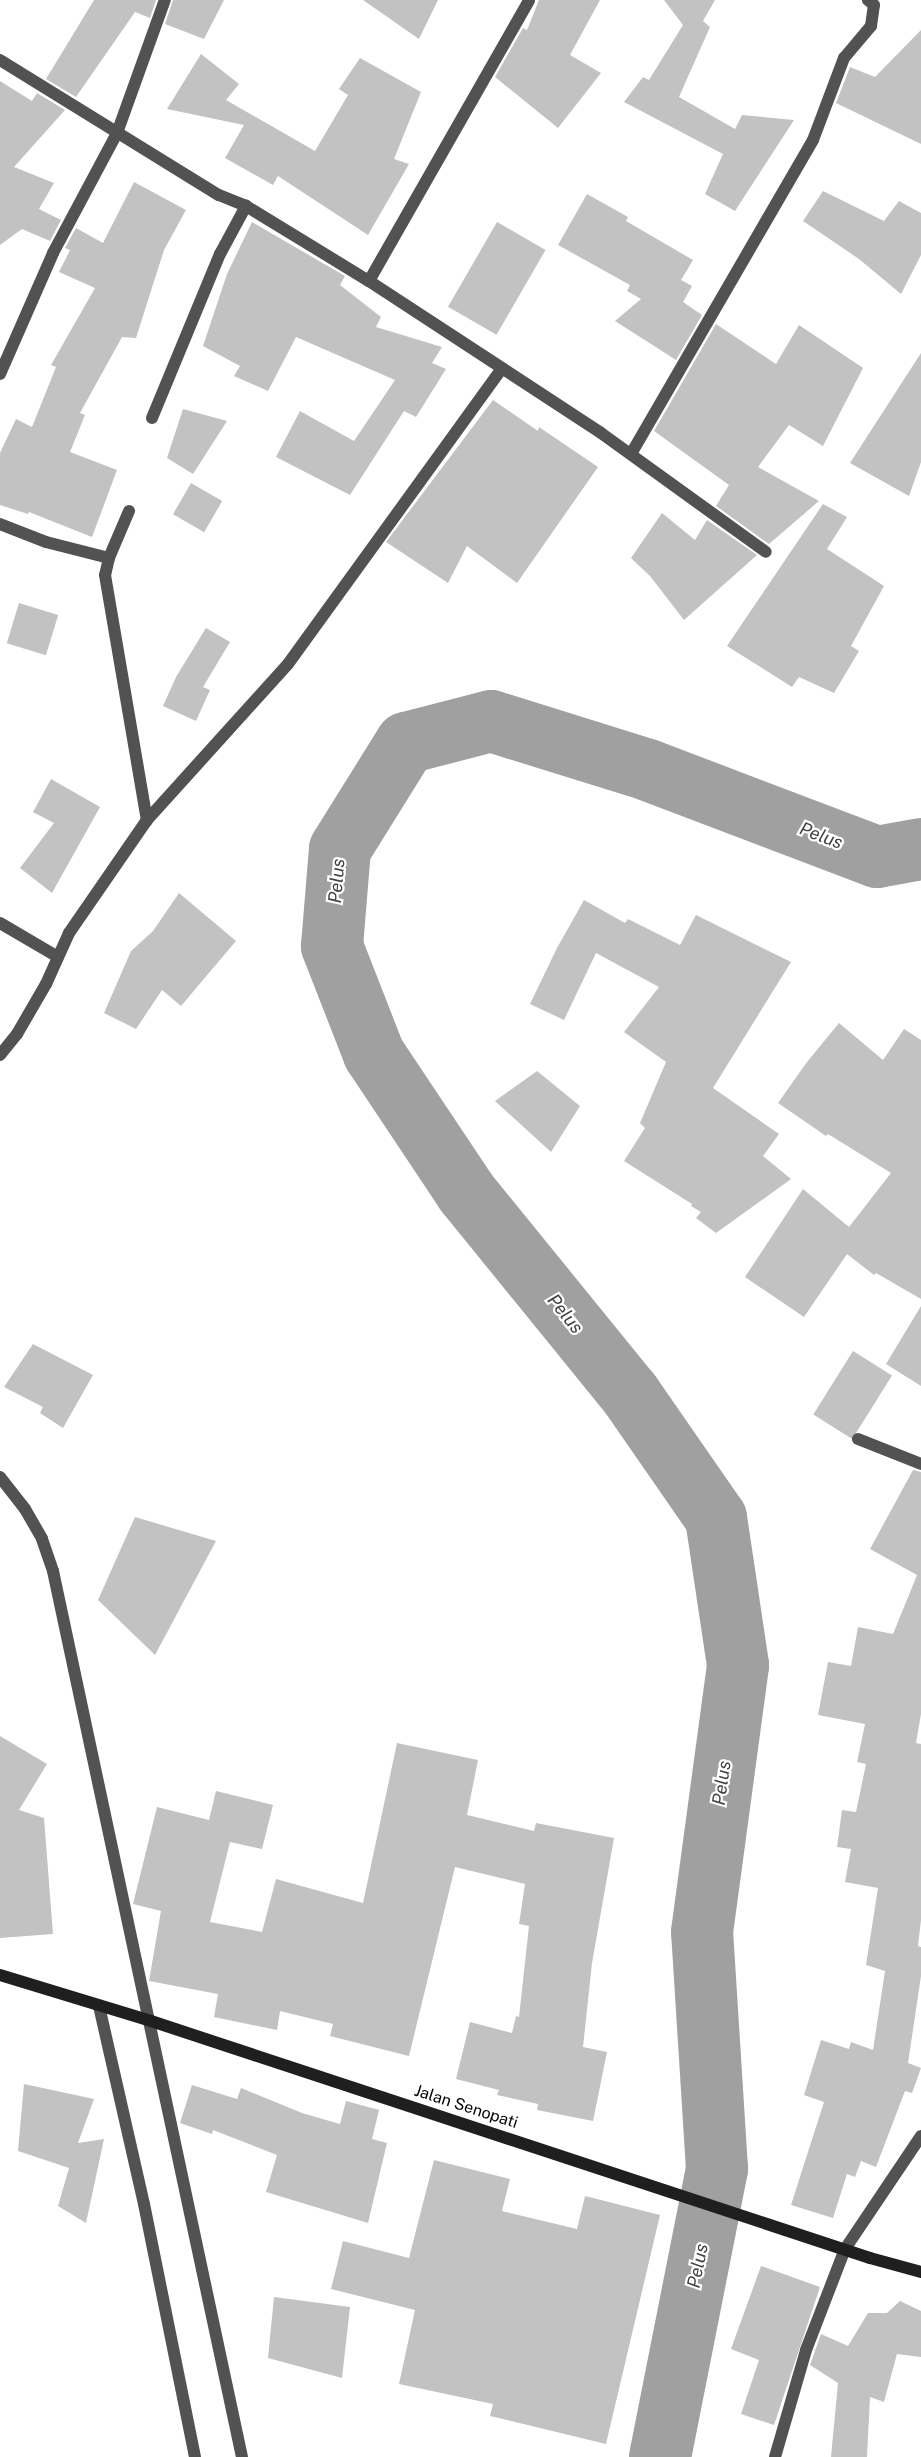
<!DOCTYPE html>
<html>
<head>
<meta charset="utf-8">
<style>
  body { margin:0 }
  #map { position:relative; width:921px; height:2457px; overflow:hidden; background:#fff; font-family:"Public Sans",sans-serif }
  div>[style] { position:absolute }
  .river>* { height:62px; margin:-31px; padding:0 31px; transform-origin:31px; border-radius:31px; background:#a0a0a0 }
  .building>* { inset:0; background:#c2c2c2; transform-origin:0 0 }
  .street>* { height:12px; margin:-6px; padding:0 6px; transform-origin:6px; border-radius:6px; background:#525252 }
  .secondary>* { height:12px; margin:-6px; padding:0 6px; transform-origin:6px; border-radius:6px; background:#1f1f1f }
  span { translate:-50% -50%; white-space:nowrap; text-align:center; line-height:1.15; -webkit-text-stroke:4.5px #fff; paint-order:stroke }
  .street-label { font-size:16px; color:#000 }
  .water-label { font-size:18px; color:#414141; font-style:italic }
</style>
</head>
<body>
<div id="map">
  <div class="river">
    <i style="left:660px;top:2457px;width:294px;rotate:-78.8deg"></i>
    <i style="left:717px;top:2169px;width:237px;rotate:-93.6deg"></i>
    <i style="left:702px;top:1932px;width:269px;rotate:-82.3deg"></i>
    <i style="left:738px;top:1665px;width:149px;rotate:-98.5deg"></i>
    <i style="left:716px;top:1518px;width:151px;rotate:-124.7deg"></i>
    <i style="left:630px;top:1394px;width:260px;rotate:-129.1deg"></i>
    <i style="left:466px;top:1192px;width:166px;rotate:-123.7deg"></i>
    <i style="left:374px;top:1054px;width:116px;rotate:-111.3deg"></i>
    <i style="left:332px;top:946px;width:97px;rotate:-85.3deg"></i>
    <i style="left:340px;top:849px;width:125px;rotate:-58.1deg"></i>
    <i style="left:406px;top:743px;width:88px;rotate:-14.5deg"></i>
    <i style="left:491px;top:721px;width:164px;rotate:17.3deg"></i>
    <i style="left:648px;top:770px;width:245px;rotate:20.8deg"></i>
    <i style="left:877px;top:857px;width:45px;rotate:-10.3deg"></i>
  </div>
  <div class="building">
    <i style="clip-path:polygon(94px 0,156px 0,150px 18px,135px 12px,76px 97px,46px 79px)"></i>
    <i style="clip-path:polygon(173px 0,224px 0,204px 39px,165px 24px)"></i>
    <i style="clip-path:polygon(363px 0,438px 0,419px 39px)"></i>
    <i style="clip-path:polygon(539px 0,600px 0,570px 55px,601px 73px,558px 128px,495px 77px,523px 28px,527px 30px)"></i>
    <i style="clip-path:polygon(664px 0,715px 0,703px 21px,710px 27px,679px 97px,735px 129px,742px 115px,794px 120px,735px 211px,705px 194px,723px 154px,624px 102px,643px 77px,649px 80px,683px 25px)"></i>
    <i style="clip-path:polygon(921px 30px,921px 144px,836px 103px,850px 67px,875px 77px)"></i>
    <i style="clip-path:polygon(201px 54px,239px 84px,226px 100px,315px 151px,348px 95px,339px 89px,360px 58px,421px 92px,394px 159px,409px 164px,368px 235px,278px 176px,273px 185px,225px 158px,244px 125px,167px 109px)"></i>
    <i style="clip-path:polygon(0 81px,32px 101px,37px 93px,65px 110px,14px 167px,54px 183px,39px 209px,61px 220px,50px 241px,22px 229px,0 245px)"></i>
    <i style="clip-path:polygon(134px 182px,186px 210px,164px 250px,136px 338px,122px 337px,80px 413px,85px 415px,70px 452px,117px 470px,92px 537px,29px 512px,28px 514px,0 505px,0 453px,16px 419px,32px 427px,56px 367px,51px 365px,95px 288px,59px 272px,70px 250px,65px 248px,76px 228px,103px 243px)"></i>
    <i style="clip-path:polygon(823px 191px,884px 221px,899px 201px,921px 213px,921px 255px,901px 294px,859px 259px,803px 221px)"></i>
    <i style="clip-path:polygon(587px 194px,628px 217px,626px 221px,693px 260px,681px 280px,692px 286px,683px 302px,702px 315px,676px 360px,615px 321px,641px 299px,627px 291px,630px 285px,558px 245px)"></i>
    <i style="clip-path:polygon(252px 222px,345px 276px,340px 285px,381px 317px,376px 327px,442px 347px,432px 363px,446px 369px,416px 417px,404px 411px,350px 495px,276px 457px,300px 411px,354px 441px,395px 380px,296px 337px,268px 391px,234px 376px,240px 366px,203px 346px,227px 274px)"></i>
    <i style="left:497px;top:222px;width:56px;height:98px;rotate:30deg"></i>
    <i style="clip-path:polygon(716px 324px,776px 364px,799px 325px,863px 368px,823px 446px,789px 425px,758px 467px,819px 501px,769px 544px,716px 506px,729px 485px,654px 431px)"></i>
    <i style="clip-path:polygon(921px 353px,921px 462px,909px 496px,850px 463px)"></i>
    <i style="clip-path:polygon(493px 400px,538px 431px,539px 427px,598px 467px,517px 583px,467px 546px,448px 583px,386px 542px)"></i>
    <i style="clip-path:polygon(183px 409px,227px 421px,193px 474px,167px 458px)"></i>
    <i style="left:191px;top:483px;width:36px;height:36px;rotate:30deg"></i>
    <i style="clip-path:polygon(823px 504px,847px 517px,827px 549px,884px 586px,851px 646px,859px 651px,834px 693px,799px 677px,792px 687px,727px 646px)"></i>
    <i style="clip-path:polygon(662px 513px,695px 540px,707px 520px,757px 555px,684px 620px,650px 576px,631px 558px)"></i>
    <i style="left:19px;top:603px;width:41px;height:42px;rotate:17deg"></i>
    <i style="clip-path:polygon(206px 628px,230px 642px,203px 687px,210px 690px,196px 721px,163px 706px,176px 677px)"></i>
    <i style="clip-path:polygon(51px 779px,100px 807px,52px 893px,20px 868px,54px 823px,33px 812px)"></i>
    <i style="clip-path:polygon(179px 893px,236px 941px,181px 1006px,162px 990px,136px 1029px,104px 1013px,131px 951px,153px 931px)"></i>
    <i style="clip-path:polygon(584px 900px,625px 923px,628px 919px,680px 945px,696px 915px,791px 962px,713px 1088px,779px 1134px,763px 1156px,791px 1179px,716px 1233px,696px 1218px,701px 1212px,691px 1206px,692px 1204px,624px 1161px,645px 1128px,640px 1123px,666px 1062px,624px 1032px,659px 987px,596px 953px,564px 1020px,530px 1004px,557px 948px)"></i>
    <i style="clip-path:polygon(839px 1023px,883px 1060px,904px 1029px,921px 1040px,921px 1299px,876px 1273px,874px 1275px,847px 1254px,804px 1317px,745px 1277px,803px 1189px,849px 1227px,891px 1173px,828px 1134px,826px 1136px,778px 1103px,807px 1062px)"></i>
    <i style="clip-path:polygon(537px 1071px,580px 1106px,551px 1152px,495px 1101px)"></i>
    <i style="clip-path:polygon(921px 1306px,921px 1386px,886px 1364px)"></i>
    <i style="clip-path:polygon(33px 1344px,93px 1375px,63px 1428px,40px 1413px,43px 1407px,4px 1387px)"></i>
    <i style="left:853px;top:1351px;width:46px;height:75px;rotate:32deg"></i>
    <i style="clip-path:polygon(913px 1470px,921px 1472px,921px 1714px,916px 1743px,921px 1744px,921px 1920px,918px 1946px,921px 1947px,921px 1976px,908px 2063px,921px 2068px,912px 2093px,905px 2091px,876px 2167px,861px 2161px,855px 2177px,847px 2174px,833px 2218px,791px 2205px,824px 2102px,804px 2095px,821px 2040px,849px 2049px,851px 2042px,873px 2050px,885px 1971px,866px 1965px,878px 1888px,845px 1882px,851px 1849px,837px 1847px,842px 1810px,856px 1812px,866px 1764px,857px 1762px,865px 1724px,818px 1715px,828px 1662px,851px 1666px,858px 1627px,893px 1634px,917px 1575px,870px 1549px)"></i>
    <i style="clip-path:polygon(135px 1517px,216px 1541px,155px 1655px,98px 1600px)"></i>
    <i style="clip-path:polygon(0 1736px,47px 1764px,19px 1810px,44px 1818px,53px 1934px,0 1938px)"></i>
    <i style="clip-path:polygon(397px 1743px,478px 1760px,467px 1815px,534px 1831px,536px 1823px,614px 1838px,592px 1963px,583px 2047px,607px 2052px,593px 2121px,537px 2110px,538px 2104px,497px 2095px,499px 2090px,456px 2079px,470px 2022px,512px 2033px,516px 2016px,519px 2017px,529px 1926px,519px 1924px,525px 1884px,455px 1867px,409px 2056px,330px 2036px,333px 2024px,280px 2011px,277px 2030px,214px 2017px,218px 1994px,149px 1981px,161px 1911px,133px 1904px,157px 1807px,209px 1820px,216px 1791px,273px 1805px,262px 1849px,230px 1842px,210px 1922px,262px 1932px,276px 1879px,363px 1903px)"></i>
    <i style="clip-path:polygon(24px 2084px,94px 2099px,78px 2143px,104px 2139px,86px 2223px,58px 2206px,69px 2168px,18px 2151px)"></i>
    <i style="clip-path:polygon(192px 2085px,237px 2099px,241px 2088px,302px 2113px,340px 2124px,346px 2101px,379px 2110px,372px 2139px,387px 2143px,368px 2223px,266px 2192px,277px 2155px,213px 2130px,212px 2134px,180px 2123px)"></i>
    <i style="clip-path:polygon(434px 2160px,510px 2179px,502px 2211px,577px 2229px,585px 2196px,660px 2215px,606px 2444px,490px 2416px,493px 2404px,399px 2384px,415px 2310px,331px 2289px,343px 2241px,409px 2258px)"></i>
    <i style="clip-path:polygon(761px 2266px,820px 2287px,774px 2425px,741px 2414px,759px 2360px,731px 2349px)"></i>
    <i style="clip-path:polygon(274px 2297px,350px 2307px,342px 2378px,268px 2358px)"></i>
    <i style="clip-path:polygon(900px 2301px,921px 2311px,921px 2357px,897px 2354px,884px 2402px,870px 2397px,867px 2457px,831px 2457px,838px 2383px,810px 2365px,821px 2334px,848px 2346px,868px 2313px,887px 2313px)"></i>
  </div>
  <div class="street">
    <i style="left:0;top:60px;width:257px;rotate:31.7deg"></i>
    <i style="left:219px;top:195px;width:29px;rotate:22deg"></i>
    <i style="left:246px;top:206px;width:144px;rotate:31.4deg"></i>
    <i style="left:369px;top:281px;width:277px;rotate:33.2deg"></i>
    <i style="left:601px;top:433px;width:203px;rotate:35.8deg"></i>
    <i style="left:369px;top:281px;width:323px;rotate:-60.3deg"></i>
    <i style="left:0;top:374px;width:132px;rotate:-66.3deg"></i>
    <i style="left:53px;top:253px;width:136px;rotate:-61.9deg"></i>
    <i style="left:117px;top:133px;width:141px;rotate:-70.2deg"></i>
    <i style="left:152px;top:418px;width:178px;rotate:-67.5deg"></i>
    <i style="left:220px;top:254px;width:55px;rotate:-61.6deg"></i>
    <i style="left:631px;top:454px;width:363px;rotate:-59.9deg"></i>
    <i style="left:813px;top:140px;width:88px;rotate:-69.3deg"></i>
    <i style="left:844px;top:58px;width:42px;rotate:-49.8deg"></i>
    <i style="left:871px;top:26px;width:21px;rotate:-82deg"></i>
    <i style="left:874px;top:5px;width:8px;rotate:-140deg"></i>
    <i style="left:129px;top:511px;width:51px;rotate:113.1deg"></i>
    <i style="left:109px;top:558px;width:17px;rotate:103deg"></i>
    <i style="left:105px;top:575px;width:249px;rotate:80.3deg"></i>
    <i style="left:0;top:524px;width:49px;rotate:21.4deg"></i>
    <i style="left:46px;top:542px;width:65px;rotate:14.3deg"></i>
    <i style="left:0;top:923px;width:67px;rotate:30.4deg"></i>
    <i style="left:0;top:1055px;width:27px;rotate:-51deg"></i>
    <i style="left:17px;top:1034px;width:58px;rotate:-59.9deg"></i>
    <i style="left:46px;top:984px;width:56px;rotate:-65.7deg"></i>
    <i style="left:69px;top:933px;width:137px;rotate:-55.4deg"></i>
    <i style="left:147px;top:820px;width:210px;rotate:-47.9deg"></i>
    <i style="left:288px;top:664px;width:365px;rotate:-54.1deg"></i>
    <i style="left:858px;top:1439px;width:68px;rotate:21.6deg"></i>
    <i style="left:0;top:1477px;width:41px;rotate:52deg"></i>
    <i style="left:25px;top:1509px;width:34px;rotate:60deg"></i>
    <i style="left:42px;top:1539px;width:34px;rotate:71deg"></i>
    <i style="left:53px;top:1571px;width:906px;rotate:77.96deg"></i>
    <i style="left:99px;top:2006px;width:203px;rotate:77.2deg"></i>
    <i style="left:144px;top:2204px;width:258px;rotate:78.6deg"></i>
    <i style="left:775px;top:2457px;width:111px;rotate:-73.8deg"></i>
    <i style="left:806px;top:2350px;width:108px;rotate:-68.9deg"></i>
    <i style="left:845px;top:2249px;width:136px;rotate:-56.1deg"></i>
  </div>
  <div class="secondary">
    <i style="left:0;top:1975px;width:158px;rotate:16.9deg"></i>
    <i style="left:151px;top:2021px;width:757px;rotate:18.24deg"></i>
    <i style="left:870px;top:2258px;width:53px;rotate:15.4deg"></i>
  </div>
  <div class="street-label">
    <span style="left:466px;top:2107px;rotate:18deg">Jalan Senopati</span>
  </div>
  <div class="water-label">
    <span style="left:821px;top:836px;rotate:21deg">Pelus</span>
    <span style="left:337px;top:881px;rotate:-85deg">Pelus</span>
    <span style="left:565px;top:1314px;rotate:51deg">Pelus</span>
    <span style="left:722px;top:1783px;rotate:-82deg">Pelus</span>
    <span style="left:698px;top:2266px;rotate:-79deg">Pelus</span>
  </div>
</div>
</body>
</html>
